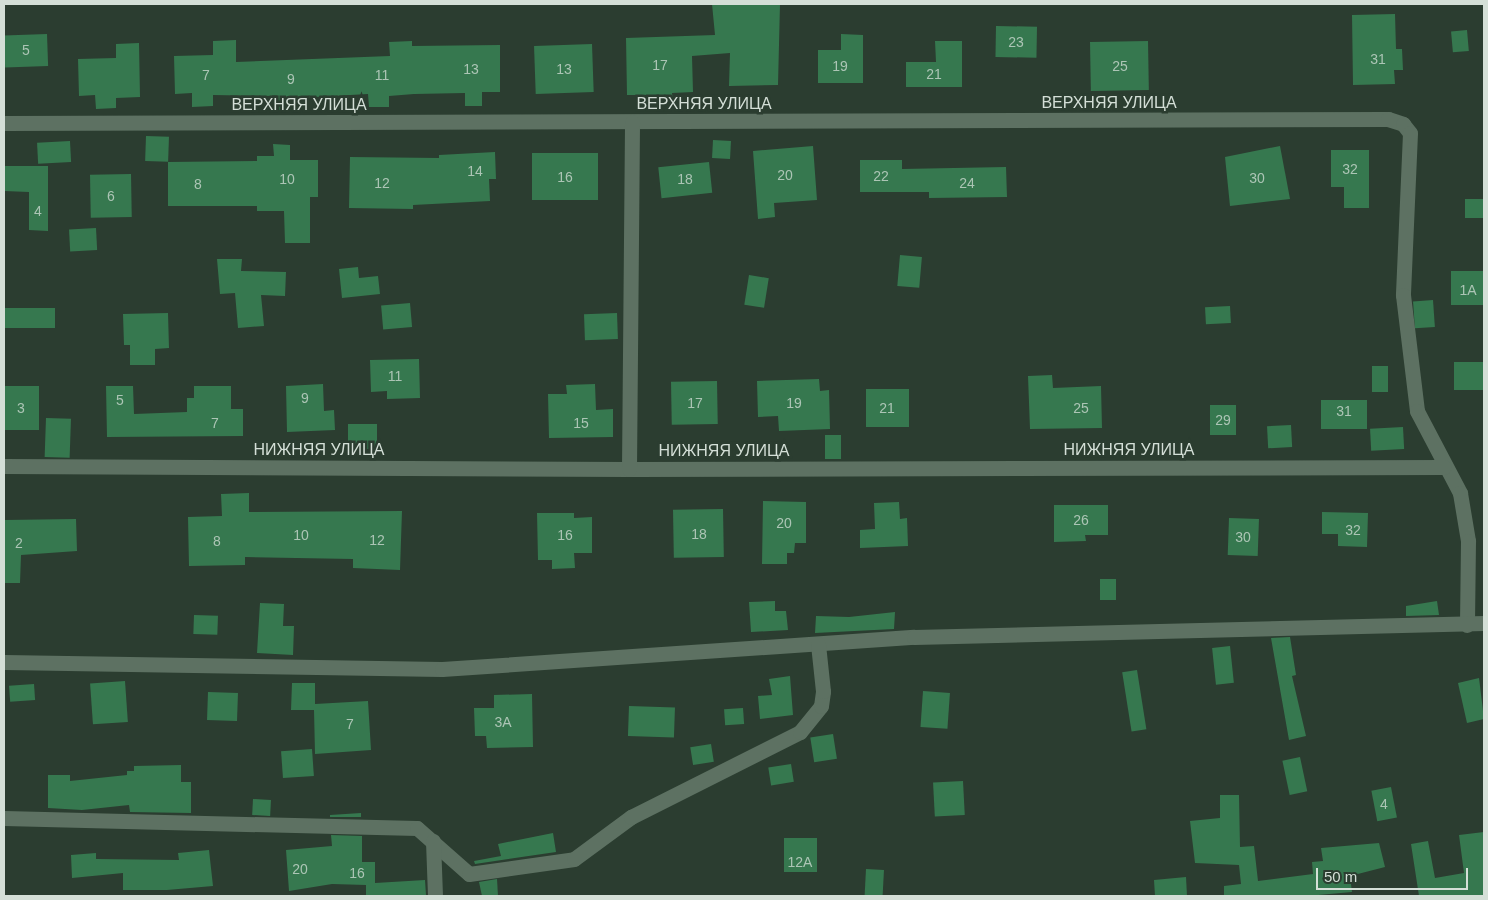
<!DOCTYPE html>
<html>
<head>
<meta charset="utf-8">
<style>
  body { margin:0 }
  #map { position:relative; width:1488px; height:900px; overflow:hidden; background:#2b3d30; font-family:Helvetica,sans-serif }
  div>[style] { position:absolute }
  .building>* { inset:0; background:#36784f; transform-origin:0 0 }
  .minor>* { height:15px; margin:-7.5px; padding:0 7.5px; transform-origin:7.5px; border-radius:7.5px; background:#5d7162 }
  span { translate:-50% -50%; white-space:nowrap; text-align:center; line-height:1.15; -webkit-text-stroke:5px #2b3d30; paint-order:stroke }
  .number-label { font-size:14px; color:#acc5b5 }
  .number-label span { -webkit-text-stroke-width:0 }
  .street-label { font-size:16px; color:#d4dfd7 }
  .frame { position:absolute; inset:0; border:5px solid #d4dfd7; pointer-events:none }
  .scale { position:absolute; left:1316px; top:868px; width:152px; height:22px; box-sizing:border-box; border:2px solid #d4dfd7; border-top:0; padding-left:6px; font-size:15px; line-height:18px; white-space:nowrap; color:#d4dfd7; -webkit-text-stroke:4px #2b3d30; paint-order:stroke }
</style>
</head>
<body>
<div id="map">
  <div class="building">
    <i style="clip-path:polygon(712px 4px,780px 4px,778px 85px,729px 86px,730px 53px,692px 56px,693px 92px,672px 93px,673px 102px,647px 103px,647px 95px,627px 95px,626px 38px,715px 35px)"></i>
    <i style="clip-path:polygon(1395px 14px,1396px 49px,1402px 49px,1403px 70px,1394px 70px,1395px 84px,1353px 85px,1352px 15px)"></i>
    <i style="left:996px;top:26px;width:41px;height:31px;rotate:1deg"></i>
    <i style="left:1467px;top:30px;width:21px;height:16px;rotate:85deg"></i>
    <i style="left:47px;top:34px;width:32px;height:43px;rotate:88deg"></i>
    <i style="clip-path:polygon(841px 34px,863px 35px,863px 83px,818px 83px,818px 50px,841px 50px)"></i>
    <i style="clip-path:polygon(236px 40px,236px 62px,390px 56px,389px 42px,412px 41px,412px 46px,500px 45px,500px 92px,482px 92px,482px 106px,465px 106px,465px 93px,414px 94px,389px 96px,389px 107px,369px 107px,368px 94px,297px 98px,298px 109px,279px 110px,278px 96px,213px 95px,213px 106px,192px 107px,192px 93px,175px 94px,174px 56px,213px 55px,213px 41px)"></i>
    <i style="clip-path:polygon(935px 41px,962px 41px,962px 87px,906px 87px,906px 62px,936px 62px)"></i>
    <i style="left:1148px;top:41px;width:49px;height:58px;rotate:89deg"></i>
    <i style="clip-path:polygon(139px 43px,140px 97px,116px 98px,116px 108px,96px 109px,95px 95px,79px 96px,78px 59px,116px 58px,116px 44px)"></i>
    <i style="left:592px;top:44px;width:48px;height:58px;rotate:88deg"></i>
    <i style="left:146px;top:136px;width:23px;height:25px;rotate:2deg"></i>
    <i style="left:713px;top:140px;width:18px;height:18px;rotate:3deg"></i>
    <i style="left:70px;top:141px;width:21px;height:33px;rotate:87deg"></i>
    <i style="clip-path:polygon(273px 144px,290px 145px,290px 160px,318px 160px,318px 197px,310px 197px,310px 243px,285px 243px,284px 211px,257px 211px,257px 206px,168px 206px,168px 162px,257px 161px,257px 156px,274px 156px)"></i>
    <i style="clip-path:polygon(813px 146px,817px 200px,774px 203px,775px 217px,758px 219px,753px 151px)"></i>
    <i style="clip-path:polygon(1280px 146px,1290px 199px,1230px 206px,1225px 157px)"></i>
    <i style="clip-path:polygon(1331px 150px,1369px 150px,1369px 208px,1344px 208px,1344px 187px,1331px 187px)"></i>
    <i style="clip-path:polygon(495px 152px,496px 179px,489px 179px,490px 201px,413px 205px,413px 209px,349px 208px,350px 157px,439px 158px,439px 155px)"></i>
    <i style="left:532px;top:153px;width:66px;height:47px"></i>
    <i style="clip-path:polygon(860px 160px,902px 160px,902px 169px,1006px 167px,1007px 197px,929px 198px,929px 192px,860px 192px)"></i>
    <i style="left:709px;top:162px;width:31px;height:51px;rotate:84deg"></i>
    <i style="clip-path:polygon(4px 166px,48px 166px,48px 231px,29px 230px,29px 192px,4px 191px)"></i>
    <i style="left:131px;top:174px;width:43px;height:41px;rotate:89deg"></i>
    <i style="left:1484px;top:199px;width:19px;height:19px;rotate:90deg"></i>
    <i style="left:96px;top:228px;width:22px;height:27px;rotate:87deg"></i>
    <i style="left:900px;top:255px;width:22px;height:31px;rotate:5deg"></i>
    <i style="clip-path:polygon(217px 259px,242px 259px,241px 271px,286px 272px,285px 296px,261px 295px,264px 326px,238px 328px,235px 293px,220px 294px)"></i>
    <i style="clip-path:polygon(358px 267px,359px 278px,378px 276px,380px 294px,342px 298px,339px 269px)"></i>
    <i style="left:1484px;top:271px;width:34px;height:33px;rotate:90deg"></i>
    <i style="left:749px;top:275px;width:20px;height:30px;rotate:9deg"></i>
    <i style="left:1433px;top:300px;width:27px;height:20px;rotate:86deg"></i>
    <i style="left:410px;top:303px;width:24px;height:29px;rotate:85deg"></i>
    <i style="left:1230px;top:306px;width:17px;height:25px;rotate:87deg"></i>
    <i style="left:55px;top:308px;width:20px;height:51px;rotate:90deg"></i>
    <i style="clip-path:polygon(168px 313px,169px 348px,155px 349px,155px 365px,130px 365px,130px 345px,124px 345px,123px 314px)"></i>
    <i style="left:617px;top:313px;width:26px;height:33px;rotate:88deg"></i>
    <i style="clip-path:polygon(419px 359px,420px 398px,387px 399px,387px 391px,371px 392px,370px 360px)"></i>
    <i style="left:1484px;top:362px;width:28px;height:30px;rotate:90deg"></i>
    <i style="left:1372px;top:366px;width:16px;height:26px"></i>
    <i style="clip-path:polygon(1052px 375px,1053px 388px,1101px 386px,1102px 428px,1030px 429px,1028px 376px)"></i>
    <i style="clip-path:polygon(819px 379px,820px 391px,829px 390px,830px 429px,779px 431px,778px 416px,758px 417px,757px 381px)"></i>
    <i style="left:717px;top:381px;width:43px;height:46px;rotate:89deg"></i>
    <i style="clip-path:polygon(323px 384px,324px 411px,334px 410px,335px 430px,287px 432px,286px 386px)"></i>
    <i style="clip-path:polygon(595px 384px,596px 410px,613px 409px,613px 437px,549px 438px,548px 394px,567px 394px,566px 385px)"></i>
    <i style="left:4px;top:386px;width:35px;height:44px"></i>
    <i style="clip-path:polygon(106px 386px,133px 386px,134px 414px,187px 412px,187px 398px,194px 398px,194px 386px,231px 386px,231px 409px,243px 409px,243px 436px,107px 437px)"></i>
    <i style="left:866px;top:389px;width:43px;height:38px"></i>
    <i style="left:1321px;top:400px;width:46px;height:29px"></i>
    <i style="left:1236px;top:405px;width:30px;height:26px;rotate:90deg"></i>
    <i style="left:46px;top:418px;width:25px;height:39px;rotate:2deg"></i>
    <i style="left:348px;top:424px;width:29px;height:25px"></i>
    <i style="left:1291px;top:425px;width:22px;height:24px;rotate:87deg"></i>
    <i style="left:1403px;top:427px;width:22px;height:33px;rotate:87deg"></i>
    <i style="left:825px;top:435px;width:16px;height:24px"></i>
    <i style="clip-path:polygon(249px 493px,249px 512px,402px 511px,400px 570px,353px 568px,353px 559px,245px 557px,245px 565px,189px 566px,188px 517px,222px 516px,221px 494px)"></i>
    <i style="clip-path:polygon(763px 501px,806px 502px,806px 543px,795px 543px,794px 553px,787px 553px,787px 564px,762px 564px)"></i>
    <i style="clip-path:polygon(899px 502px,900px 519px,907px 518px,908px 546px,860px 548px,860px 530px,875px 529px,874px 503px)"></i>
    <i style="clip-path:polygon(1054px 505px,1108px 505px,1108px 535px,1085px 535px,1086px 541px,1054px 542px)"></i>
    <i style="left:723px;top:509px;width:48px;height:50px;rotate:89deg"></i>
    <i style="clip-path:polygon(1322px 512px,1368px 513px,1367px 547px,1338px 546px,1338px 534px,1322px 534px)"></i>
    <i style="clip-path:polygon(537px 513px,574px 513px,574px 518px,592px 517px,592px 553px,574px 553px,575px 568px,552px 569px,552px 560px,538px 560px)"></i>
    <i style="left:1229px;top:518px;width:30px;height:37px;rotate:2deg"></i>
    <i style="clip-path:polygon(76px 519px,77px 551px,21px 555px,20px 583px,4px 583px,4px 520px)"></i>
    <i style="left:1100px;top:579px;width:16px;height:21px"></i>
    <i style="clip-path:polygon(775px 601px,775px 611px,786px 611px,788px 630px,751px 632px,749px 602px)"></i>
    <i style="clip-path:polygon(1437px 601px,1439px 615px,1406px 616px,1406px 606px)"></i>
    <i style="clip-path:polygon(260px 603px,284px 604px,283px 626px,294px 626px,293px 655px,257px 653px)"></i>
    <i style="clip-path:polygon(895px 612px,894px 629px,815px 633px,816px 616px,849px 617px)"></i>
    <i style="left:194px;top:615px;width:24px;height:19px;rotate:2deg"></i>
    <i style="clip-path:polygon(1290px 637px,1296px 675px,1292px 676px,1306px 736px,1289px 740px,1271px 638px)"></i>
    <i style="left:1230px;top:646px;width:37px;height:18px;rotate:84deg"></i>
    <i style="left:1137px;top:670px;width:60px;height:15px;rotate:81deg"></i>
    <i style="clip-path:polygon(790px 676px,793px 715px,760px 719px,758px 696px,772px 695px,769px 679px)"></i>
    <i style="clip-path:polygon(1479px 678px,1484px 719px,1467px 723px,1458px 683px)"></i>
    <i style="left:125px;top:681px;width:41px;height:35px;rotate:86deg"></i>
    <i style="clip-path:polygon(292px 683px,315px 683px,315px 704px,368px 701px,371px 750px,315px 754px,314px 710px,291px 710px)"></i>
    <i style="left:34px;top:684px;width:16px;height:25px;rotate:86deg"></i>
    <i style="left:923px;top:691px;width:27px;height:36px;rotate:4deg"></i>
    <i style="left:208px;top:692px;width:30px;height:28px;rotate:2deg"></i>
    <i style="clip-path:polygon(532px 694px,533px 747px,487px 748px,486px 736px,475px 736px,474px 708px,494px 708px,494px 695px)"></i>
    <i style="left:629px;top:706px;width:46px;height:30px;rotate:2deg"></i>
    <i style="left:743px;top:708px;width:16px;height:19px;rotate:86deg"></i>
    <i style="left:833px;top:734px;width:25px;height:23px;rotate:81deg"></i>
    <i style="left:711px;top:744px;width:18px;height:21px;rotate:81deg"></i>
    <i style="left:312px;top:749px;width:27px;height:31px;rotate:86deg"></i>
    <i style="left:1300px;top:757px;width:35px;height:18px;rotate:78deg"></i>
    <i style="left:791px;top:764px;width:18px;height:23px;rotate:81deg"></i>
    <i style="clip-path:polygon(181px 765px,181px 782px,191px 782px,191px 813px,130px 812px,129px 805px,82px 810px,48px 808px,48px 775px,70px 775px,70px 781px,127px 775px,127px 771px,134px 771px,134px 766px)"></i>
    <i style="left:963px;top:781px;width:34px;height:30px;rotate:87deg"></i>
    <i style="left:1391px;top:787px;width:31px;height:20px;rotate:79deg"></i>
    <i style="clip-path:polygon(1220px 795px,1239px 795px,1240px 847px,1254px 846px,1258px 881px,1313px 874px,1312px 862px,1323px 861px,1321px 848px,1379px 843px,1385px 867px,1350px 876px,1352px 892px,1307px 896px,1224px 896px,1224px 886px,1241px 884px,1239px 865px,1195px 863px,1190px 821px,1220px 818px)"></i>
    <i style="left:253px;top:799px;width:18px;height:16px;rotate:3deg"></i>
    <i style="clip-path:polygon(361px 813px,361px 817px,330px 817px,330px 815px)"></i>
    <i style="clip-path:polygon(1484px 832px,1484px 896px,1419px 896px,1411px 844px,1428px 841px,1435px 878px,1464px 873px,1459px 835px)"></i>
    <i style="clip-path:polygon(553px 833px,556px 852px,475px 864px,474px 861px,501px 856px,498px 844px)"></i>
    <i style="clip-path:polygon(331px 835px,362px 836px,362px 862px,375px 862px,375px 883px,425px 880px,426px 895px,366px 896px,366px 885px,332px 884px,289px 891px,286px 850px,332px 846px)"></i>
    <i style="left:784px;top:838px;width:33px;height:34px"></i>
    <i style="clip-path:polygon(209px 850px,213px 886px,167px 890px,123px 890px,123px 873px,72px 878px,71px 855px,96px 853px,96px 859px,179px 860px,178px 853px)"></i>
    <i style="left:866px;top:869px;width:18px;height:27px;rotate:3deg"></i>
    <i style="clip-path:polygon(1186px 877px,1187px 896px,1155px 896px,1154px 880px)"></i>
    <i style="clip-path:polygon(497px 879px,498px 896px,482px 896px,479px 882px)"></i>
  </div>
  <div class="minor">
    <i style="left:4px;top:123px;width:1384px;rotate:-0.17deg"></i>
    <i style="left:1388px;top:119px;width:16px;rotate:18deg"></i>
    <i style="left:1403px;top:124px;width:11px;rotate:52deg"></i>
    <i style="left:1410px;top:133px;width:162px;rotate:92.5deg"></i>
    <i style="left:1403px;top:295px;width:117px;rotate:83.1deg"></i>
    <i style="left:1417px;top:411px;width:93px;rotate:62.3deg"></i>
    <i style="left:1460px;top:493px;width:49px;rotate:80.5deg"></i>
    <i style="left:1468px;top:541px;width:84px;rotate:90.7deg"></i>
    <i style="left:4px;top:466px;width:625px;rotate:0.28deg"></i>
    <i style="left:629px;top:469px;width:815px;rotate:-0.14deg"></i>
    <i style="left:629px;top:469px;width:347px;rotate:-89.5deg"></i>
    <i style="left:4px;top:662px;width:438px;rotate:0.9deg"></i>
    <i style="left:442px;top:669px;width:473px;rotate:-3.9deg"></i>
    <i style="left:914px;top:637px;width:570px;rotate:-1.41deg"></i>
    <i style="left:4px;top:818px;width:413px;rotate:1.4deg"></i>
    <i style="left:417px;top:828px;width:69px;rotate:41.5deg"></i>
    <i style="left:469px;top:874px;width:106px;rotate:-8.1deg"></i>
    <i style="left:574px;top:859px;width:71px;rotate:-36.4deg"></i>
    <i style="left:631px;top:817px;width:189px;rotate:-26.7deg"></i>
    <i style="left:800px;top:732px;width:33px;rotate:-51deg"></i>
    <i style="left:821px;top:706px;width:15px;rotate:-82deg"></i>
    <i style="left:823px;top:691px;width:47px;rotate:-96.1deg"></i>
    <i style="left:433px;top:841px;width:55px;rotate:87.9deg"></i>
  </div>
  <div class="number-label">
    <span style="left:1016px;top:42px">23</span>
    <span style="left:26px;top:50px">5</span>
    <span style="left:1378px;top:59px">31</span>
    <span style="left:660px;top:65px">17</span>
    <span style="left:840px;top:66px">19</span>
    <span style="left:1120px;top:66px">25</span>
    <span style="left:471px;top:69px">13</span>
    <span style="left:564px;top:69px">13</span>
    <span style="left:934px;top:74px">21</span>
    <span style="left:206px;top:75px">7</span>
    <span style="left:382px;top:75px">11</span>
    <span style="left:291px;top:79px">9</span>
    <span style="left:1350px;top:169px">32</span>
    <span style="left:475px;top:171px">14</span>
    <span style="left:785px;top:175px">20</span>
    <span style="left:881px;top:176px">22</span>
    <span style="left:565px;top:177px">16</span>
    <span style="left:1257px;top:178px">30</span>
    <span style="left:287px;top:179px">10</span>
    <span style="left:685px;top:179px">18</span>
    <span style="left:382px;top:183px">12</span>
    <span style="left:967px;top:183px">24</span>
    <span style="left:198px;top:184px">8</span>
    <span style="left:111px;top:196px">6</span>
    <span style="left:38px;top:211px">4</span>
    <span style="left:1468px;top:290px">1А</span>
    <span style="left:395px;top:376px">11</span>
    <span style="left:305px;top:398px">9</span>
    <span style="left:120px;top:400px">5</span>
    <span style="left:695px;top:403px">17</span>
    <span style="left:794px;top:403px">19</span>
    <span style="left:21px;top:408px">3</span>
    <span style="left:887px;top:408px">21</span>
    <span style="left:1081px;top:408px">25</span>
    <span style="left:1344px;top:411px">31</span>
    <span style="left:1223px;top:420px">29</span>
    <span style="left:215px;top:423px">7</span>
    <span style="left:581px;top:423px">15</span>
    <span style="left:1081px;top:520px">26</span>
    <span style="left:784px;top:523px">20</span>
    <span style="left:1353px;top:530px">32</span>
    <span style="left:699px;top:534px">18</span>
    <span style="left:301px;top:535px">10</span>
    <span style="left:565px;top:535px">16</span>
    <span style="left:1243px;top:537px">30</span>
    <span style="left:377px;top:540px">12</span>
    <span style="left:217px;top:541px">8</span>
    <span style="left:19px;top:543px">2</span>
    <span style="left:503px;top:722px">3А</span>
    <span style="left:350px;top:724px">7</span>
    <span style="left:1384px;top:804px">4</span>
    <span style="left:800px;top:862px">12А</span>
    <span style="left:300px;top:869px">20</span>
    <span style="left:357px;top:873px">16</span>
  </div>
  <div class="street-label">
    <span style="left:1109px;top:103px">ВЕРХНЯЯ УЛИЦА</span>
    <span style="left:704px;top:104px">ВЕРХНЯЯ УЛИЦА</span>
    <span style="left:299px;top:105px">ВЕРХНЯЯ УЛИЦА</span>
    <span style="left:319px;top:450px">НИЖНЯЯ УЛИЦА</span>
    <span style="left:1129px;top:450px">НИЖНЯЯ УЛИЦА</span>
    <span style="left:724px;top:451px">НИЖНЯЯ УЛИЦА</span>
  </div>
  <div class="frame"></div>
  <div class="scale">50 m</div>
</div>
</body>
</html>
